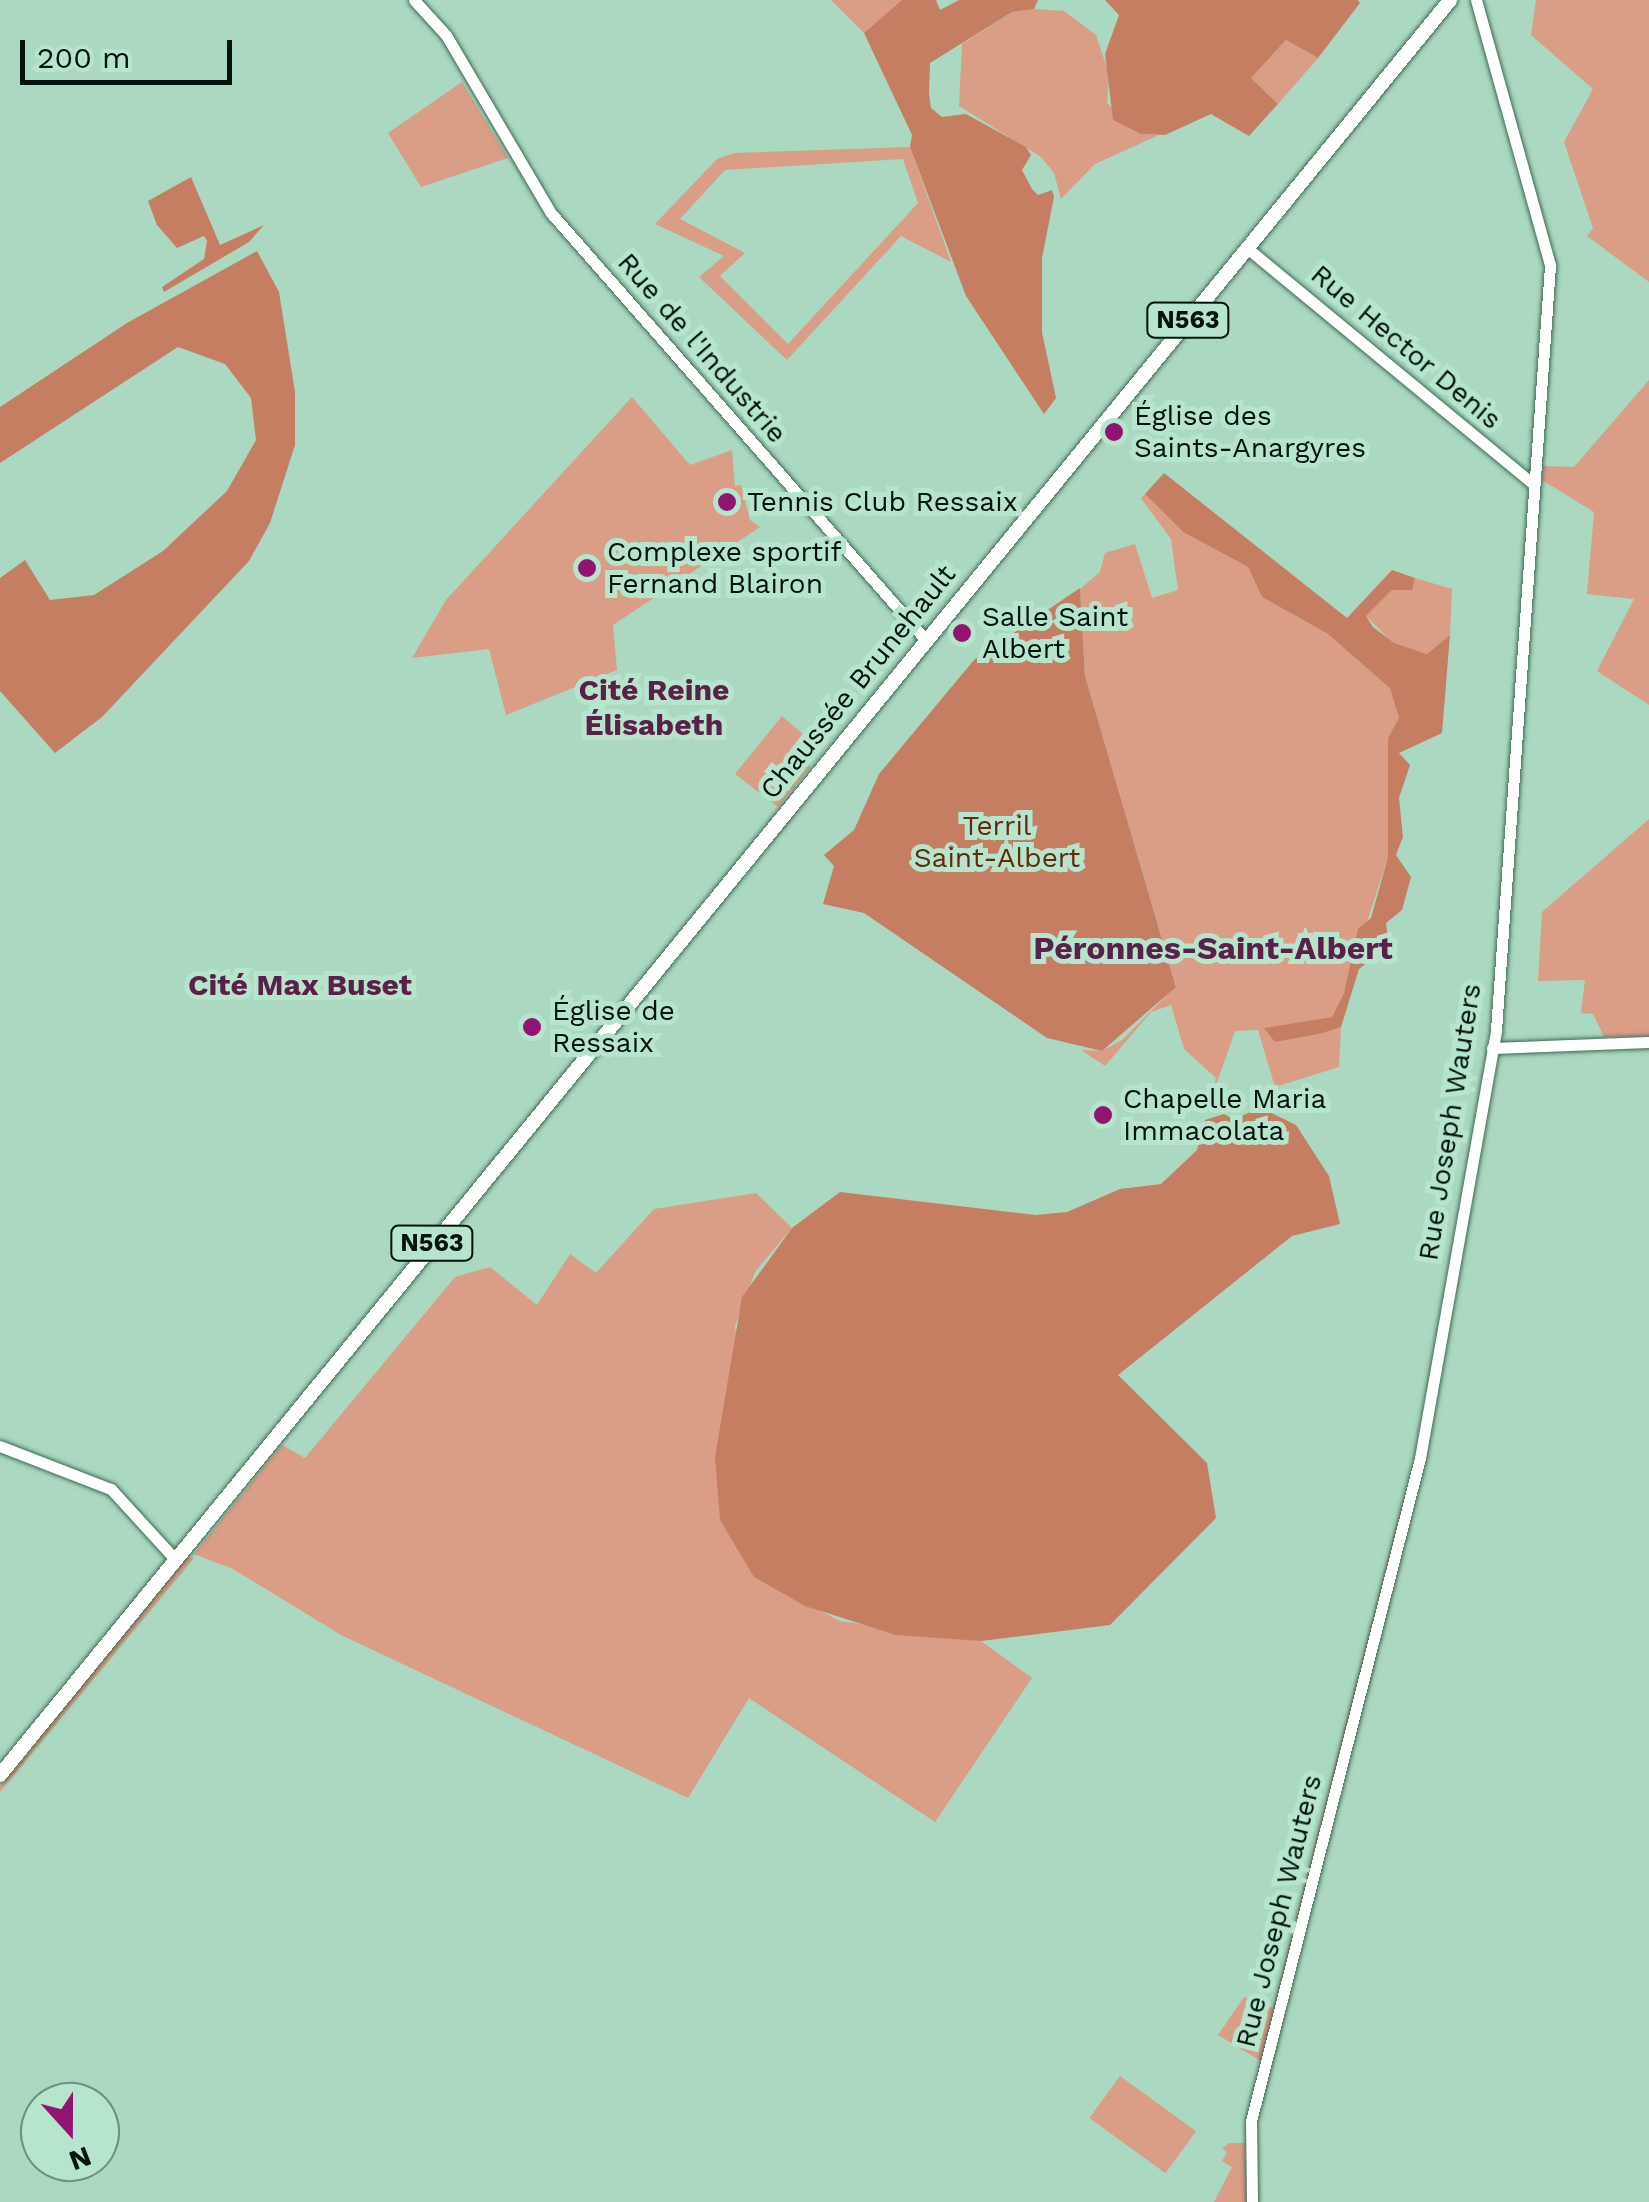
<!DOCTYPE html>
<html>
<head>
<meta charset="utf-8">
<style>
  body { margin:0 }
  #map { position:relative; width:1649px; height:2202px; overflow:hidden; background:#aad8c0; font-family:"Work Sans",sans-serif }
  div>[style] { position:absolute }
  .green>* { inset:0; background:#da9d85; transform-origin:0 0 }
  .forest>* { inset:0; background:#c67e62 }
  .roads { filter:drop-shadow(0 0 2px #3f6a55) drop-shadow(0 0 2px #3f6a55) }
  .minor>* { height:11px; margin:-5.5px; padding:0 5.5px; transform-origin:5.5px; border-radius:5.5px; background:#fff }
  .major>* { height:14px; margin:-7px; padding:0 7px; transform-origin:7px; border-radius:7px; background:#fff }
  .dots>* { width:28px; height:28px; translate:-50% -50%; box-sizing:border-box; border:5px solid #b6e5cd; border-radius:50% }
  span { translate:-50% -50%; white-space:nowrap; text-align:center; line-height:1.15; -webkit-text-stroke:10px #b6e5cd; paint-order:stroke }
  .shield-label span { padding:2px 8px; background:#b6e5cd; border:2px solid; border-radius:8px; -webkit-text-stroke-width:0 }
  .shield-label { font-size:25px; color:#03120a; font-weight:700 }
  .street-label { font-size:28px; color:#03120a }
  .poi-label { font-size:28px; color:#03120a }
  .left { translate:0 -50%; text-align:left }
  .park-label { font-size:28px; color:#682707 }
  .neighbourhood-label { font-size:30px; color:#5b2048; font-weight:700 }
  .quarter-label { font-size:32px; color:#5b2048; font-weight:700 }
  .north { position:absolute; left:20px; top:2082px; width:100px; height:100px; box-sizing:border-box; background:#b6e5cd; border:2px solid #6e917f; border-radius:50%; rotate:159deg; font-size:28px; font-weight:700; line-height:40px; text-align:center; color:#03120a }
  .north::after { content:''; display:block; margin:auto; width:35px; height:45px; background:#911471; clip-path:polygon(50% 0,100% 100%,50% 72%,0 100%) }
  .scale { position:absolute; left:20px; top:40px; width:212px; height:45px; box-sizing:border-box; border:5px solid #03120a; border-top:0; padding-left:12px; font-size:30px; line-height:35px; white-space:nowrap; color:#03120a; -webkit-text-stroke:8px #b6e5cd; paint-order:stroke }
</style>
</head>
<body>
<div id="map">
  <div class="green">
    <i style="clip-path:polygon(831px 0,902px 0,864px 33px)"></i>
    <i style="clip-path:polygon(1536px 0,1649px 0,1649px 282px,1587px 236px,1593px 228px,1564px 142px,1593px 89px,1531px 35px)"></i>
    <i style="clip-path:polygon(1034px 9px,1064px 11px,1096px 35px,1109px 74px,1107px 103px,1141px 134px,1159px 135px,1095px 164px,1061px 199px,1054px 173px,1041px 157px,959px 106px,962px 44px,1012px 12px)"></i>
    <i style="clip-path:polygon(1286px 40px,1318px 58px,1278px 104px,1251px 78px)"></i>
    <i style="clip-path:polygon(462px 82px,508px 158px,421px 187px,388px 133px)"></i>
    <i style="clip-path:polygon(evenodd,910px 147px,951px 262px,901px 236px,787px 360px,699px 277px,724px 256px,655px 224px,717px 159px,734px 153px,910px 147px,903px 159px,918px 203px,788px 344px,720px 276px,745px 253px,680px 219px,725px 170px,903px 159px)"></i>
    <i style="clip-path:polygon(1649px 380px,1649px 705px,1597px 671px,1634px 599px,1587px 594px,1594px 512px,1542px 480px,1543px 466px,1574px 467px)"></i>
    <i style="clip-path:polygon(632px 397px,690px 465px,732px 450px,735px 486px,741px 485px,750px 520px,760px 527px,613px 625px,617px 670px,506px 715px,489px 649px,412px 658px,446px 600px)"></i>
    <i style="clip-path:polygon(1145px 494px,1183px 532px,1248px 567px,1262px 597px,1328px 634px,1391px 688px,1399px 719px,1388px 738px,1388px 857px,1344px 993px,1332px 1017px,1265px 1028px,1323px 1033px,1341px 1027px,1339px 1067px,1275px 1087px,1258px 1030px,1235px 1031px,1208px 1108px,1216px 1078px,1184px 1049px,1171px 1005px,1151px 1012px,1105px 1066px,1081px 1050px,1102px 1051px,1122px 1040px,1176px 986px,1085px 676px,1080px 589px,1100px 572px,1105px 553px,1135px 544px,1152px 598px,1178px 590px,1171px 539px,1141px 498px)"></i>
    <i style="clip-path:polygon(1415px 578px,1452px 589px,1450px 635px,1427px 654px,1393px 643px,1366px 616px,1392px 590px,1411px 589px)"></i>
    <i style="clip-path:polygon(782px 716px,812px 742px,805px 750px,810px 767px,778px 807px,735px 774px)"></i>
    <i style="clip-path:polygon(1649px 819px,1649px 1036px,1604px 1037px,1593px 1014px,1581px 1013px,1585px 980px,1538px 981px,1542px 912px)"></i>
    <i style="clip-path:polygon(756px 1193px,792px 1228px,755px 1272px,735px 1327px,738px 1349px,715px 1457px,754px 1577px,840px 1621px,981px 1641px,1032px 1678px,935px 1822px,749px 1698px,688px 1798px,341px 1635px,233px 1569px,194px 1554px,282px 1445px,305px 1458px,455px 1277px,490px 1267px,537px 1305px,570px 1254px,596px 1273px,654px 1209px)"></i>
    <i style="clip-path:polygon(1403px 1499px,1406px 1499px,1264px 2063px,1218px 2035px,1244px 1997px,1273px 2008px)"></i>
    <i style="clip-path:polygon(186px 1558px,194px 1558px,0 1792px,0 1786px)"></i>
    <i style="left:1120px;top:2076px;width:94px;height:52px;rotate:36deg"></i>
    <i style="clip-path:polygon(1230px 2143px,1245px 2143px,1248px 2202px,1214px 2202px,1232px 2167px,1222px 2161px,1227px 2152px,1222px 2148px)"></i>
  </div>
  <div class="forest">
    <i style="clip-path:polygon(902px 0,936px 0,940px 10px,959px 0,1038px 0,1034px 9px,1012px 12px,930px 63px,929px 94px,931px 108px,942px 117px,966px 114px,1026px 147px,1031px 155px,1022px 170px,1032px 189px,1038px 195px,1052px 190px,1054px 197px,1042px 258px,1042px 332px,1056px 398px,1044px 414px,966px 296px,910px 147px,912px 135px,864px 33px)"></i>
    <i style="clip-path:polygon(1105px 0,1358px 0,1360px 3px,1318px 58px,1286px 40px,1251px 78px,1278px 104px,1249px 136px,1211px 114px,1165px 135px,1141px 134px,1113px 120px,1105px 54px,1119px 15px)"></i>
    <i style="clip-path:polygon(191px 177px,220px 245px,264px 225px,249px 242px,164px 292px,162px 287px,204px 259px,207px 241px,204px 236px,177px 248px,157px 225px,148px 201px)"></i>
    <i style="clip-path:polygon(257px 251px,279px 292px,295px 392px,295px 445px,270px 523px,249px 561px,102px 717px,55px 753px,0 691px,0 578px,25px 560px,50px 600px,94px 595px,163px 551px,227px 491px,256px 440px,251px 398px,225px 364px,178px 347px,0 463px,0 407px,127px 323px)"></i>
    <i style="clip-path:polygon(1164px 473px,1347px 618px,1392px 570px,1415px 578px,1412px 590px,1392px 590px,1366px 616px,1373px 627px,1394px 643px,1427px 654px,1450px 635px,1442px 733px,1399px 753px,1410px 765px,1399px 798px,1403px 837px,1396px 855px,1411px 877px,1402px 910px,1386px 923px,1389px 946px,1359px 969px,1341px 1027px,1323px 1033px,1275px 1042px,1264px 1028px,1332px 1017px,1344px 993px,1358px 929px,1371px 918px,1388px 857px,1388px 738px,1399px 718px,1390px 688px,1328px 634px,1262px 597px,1248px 567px,1183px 532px,1145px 494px)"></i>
    <i style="clip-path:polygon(1080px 588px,1085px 676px,1176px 987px,1102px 1051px,1047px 1038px,864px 913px,823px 904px,834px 866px,824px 855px,854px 830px,879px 774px,974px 660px)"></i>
    <i style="clip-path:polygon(1261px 1108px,1296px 1125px,1329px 1176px,1340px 1224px,1292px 1236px,1118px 1375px,1207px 1463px,1216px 1518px,1110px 1625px,981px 1641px,896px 1635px,805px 1606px,754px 1577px,720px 1520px,715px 1457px,742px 1297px,792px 1228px,840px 1192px,1036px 1215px,1067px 1212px,1120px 1189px,1161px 1184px,1197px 1150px,1205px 1120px,1224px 1114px,1233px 1119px)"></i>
  </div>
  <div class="roads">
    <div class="minor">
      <i style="left:414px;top:0;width:47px;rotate:47.6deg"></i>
      <i style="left:446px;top:35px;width:207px;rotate:59.5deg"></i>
      <i style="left:551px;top:213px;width:567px;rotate:48.72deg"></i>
      <i style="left:1247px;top:248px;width:372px;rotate:39.5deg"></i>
      <i style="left:1492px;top:1048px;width:157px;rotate:-2.2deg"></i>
      <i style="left:0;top:1446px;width:119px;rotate:21.2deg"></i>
      <i style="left:111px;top:1489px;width:95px;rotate:47.6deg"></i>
      <i style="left:1252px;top:2202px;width:81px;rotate:-90.7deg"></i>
      <i style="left:1251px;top:2121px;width:684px;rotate:-75.7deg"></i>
      <i style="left:1420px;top:1458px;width:435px;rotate:-79.9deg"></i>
      <i style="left:1496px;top:1030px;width:767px;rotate:-85.96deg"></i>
      <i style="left:1550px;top:265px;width:275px;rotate:-105.6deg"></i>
    </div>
    <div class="major">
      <i style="left:0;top:1775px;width:2292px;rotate:-50.75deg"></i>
    </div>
  </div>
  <div class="dots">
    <i style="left:1114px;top:432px;background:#911471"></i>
    <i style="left:727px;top:502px;background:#911471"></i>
    <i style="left:587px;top:568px;background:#911471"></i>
    <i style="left:962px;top:633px;background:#911471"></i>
    <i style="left:532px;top:1027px;background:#911471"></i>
    <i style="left:1103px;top:1115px;background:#911471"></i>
  </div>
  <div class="shield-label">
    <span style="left:1188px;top:320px">N563</span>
    <span style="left:432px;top:1243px">N563</span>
  </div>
  <div class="street-label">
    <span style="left:1406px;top:347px;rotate:40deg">Rue Hector Denis</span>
    <span style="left:702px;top:348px;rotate:49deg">Rue de l'Industrie</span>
    <span style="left:858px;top:682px;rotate:-51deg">Chaussée Brunehault</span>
    <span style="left:1450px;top:1122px;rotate:-81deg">Rue Joseph Wauters</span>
    <span style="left:1279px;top:1911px;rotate:-76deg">Rue Joseph Wauters</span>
  </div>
  <div class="poi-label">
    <span class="left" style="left:1134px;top:432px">Église des<br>Saints-Anargyres</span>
    <span class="left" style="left:747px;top:502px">Tennis Club Ressaix</span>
    <span class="left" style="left:607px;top:568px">Complexe sportif<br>Fernand Blairon</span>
    <span class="left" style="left:982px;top:633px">Salle Saint<br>Albert</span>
    <span class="left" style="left:552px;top:1027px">Église de<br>Ressaix</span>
    <span class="left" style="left:1123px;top:1115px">Chapelle Maria<br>Immacolata</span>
  </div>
  <div class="park-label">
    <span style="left:997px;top:842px">Terril<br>Saint-Albert</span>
  </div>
  <div class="neighbourhood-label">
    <span style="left:654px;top:707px">Cité Reine<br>Élisabeth</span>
    <span style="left:300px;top:985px">Cité Max Buset</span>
  </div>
  <div class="quarter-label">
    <span style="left:1213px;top:948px">Péronnes-Saint-Albert</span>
  </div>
  <div class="north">N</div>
  <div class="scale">200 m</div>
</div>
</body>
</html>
